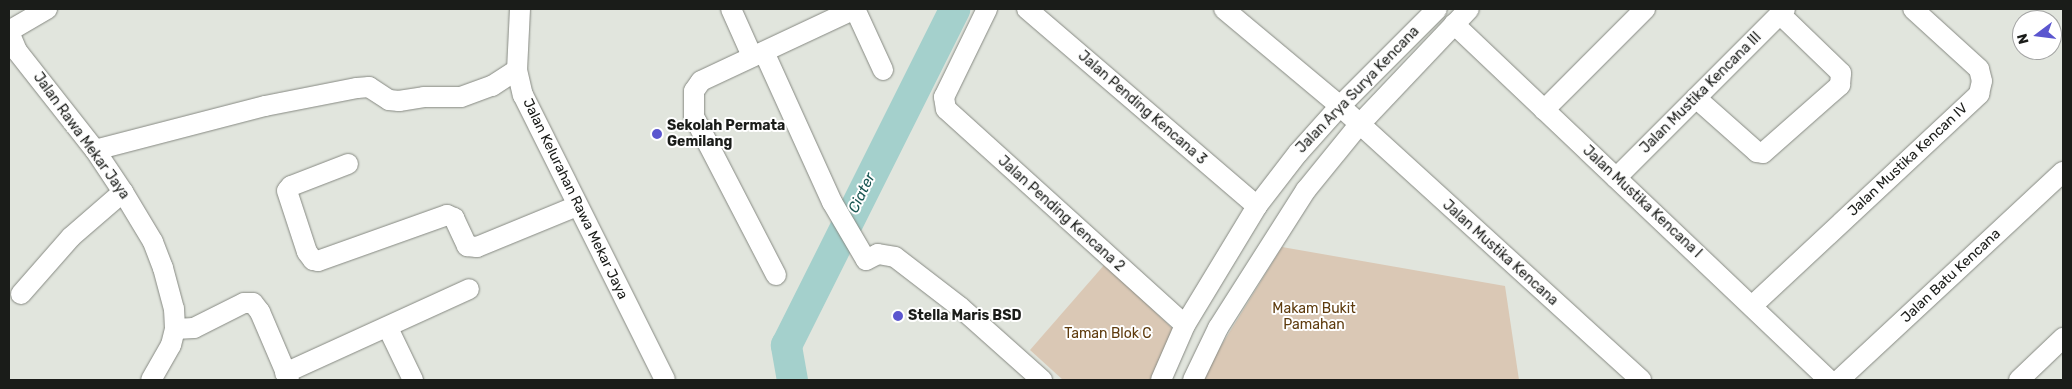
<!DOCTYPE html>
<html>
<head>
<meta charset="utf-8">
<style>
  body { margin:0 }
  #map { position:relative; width:2072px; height:389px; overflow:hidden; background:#e1e5dd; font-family:Rubik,sans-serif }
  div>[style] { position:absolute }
  .green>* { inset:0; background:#dac8b5 }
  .river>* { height:31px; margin:-15.5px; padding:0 15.5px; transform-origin:15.5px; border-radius:15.5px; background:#a4d0cc }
  .roads { filter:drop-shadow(0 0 1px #868982) drop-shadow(0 0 1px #868982) }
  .minor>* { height:20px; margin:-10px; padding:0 10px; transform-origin:10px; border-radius:10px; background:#fff }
  .dots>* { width:14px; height:14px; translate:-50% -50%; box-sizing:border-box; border:2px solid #fff; border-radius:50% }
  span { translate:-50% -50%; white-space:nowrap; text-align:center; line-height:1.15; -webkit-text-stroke:4px #fff; paint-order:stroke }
  .street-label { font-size:14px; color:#1a1c19 }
  .poi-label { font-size:14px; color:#1a1c19; font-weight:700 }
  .left { translate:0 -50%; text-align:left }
  .park-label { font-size:14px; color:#5e3b0d }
  .water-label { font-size:15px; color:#1b5753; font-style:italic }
  .frame { position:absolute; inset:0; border:10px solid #1a1c19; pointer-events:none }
  .north { position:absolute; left:2012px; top:10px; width:50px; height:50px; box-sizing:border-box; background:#fff; border:1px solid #a3a4a3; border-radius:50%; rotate:255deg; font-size:14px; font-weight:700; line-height:20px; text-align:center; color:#1a1c19 }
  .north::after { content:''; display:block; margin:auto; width:18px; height:22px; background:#5b56cf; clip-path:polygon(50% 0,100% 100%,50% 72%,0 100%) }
</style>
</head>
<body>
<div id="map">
  <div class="green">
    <i style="clip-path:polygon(1282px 247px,1505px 286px,1519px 380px,1200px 380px)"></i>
    <i style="clip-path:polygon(1105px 264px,1173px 329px,1150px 380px,1063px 380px,1030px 350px)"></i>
  </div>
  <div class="river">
    <i style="left:792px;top:380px;width:36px;rotate:-100deg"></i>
    <i style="left:786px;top:345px;width:376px;rotate:-63.4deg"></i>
  </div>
  <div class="roads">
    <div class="minor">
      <i style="left:520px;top:9px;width:61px;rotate:92.8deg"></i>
      <i style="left:517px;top:70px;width:26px;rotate:77deg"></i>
      <i style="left:523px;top:95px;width:318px;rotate:63.5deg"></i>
      <i style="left:731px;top:9px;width:51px;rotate:65.9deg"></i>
      <i style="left:855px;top:9px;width:67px;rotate:65.3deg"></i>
      <i style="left:987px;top:9px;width:98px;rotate:116deg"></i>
      <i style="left:944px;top:97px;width:12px;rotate:81deg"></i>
      <i style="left:946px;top:109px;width:322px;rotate:42.1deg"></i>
      <i style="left:1027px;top:9px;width:303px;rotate:40.6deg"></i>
      <i style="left:1224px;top:9px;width:151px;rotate:39.9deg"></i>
      <i style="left:1340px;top:106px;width:407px;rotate:42.3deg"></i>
      <i style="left:1454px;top:24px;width:517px;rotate:43.51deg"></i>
      <i style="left:9px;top:31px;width:44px;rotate:-30.1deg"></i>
      <i style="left:9px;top:32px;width:21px;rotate:67deg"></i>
      <i style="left:17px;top:51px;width:126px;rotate:51.8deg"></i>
      <i style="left:95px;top:150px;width:50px;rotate:56.3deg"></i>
      <i style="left:123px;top:192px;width:58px;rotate:59deg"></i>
      <i style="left:153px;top:242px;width:28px;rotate:69deg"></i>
      <i style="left:163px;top:268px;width:42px;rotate:75deg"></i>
      <i style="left:174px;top:309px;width:20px;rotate:87deg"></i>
      <i style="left:175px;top:329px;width:16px;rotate:104deg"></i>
      <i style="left:171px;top:345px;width:40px;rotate:119.7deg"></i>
      <i style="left:764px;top:52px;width:165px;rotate:65.6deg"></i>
      <i style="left:832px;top:202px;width:67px;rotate:59.6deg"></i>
      <i style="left:866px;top:260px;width:13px;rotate:-27deg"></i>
      <i style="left:878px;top:254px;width:17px;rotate:10deg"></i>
      <i style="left:895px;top:257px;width:82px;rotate:37.6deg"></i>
      <i style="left:960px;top:307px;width:110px;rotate:41.7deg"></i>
      <i style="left:1696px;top:98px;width:81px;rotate:41.5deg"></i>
      <i style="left:1757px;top:152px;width:6px;rotate:9deg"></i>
      <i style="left:1763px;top:153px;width:103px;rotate:-41.4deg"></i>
      <i style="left:1840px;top:85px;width:12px;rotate:-85deg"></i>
      <i style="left:1841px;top:73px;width:85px;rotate:-136deg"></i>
      <i style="left:1544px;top:110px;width:143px;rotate:-45deg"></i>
      <i style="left:95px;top:150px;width:176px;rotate:-14.5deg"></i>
      <i style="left:265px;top:106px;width:94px;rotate:-11.1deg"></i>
      <i style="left:357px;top:88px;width:12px;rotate:-5deg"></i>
      <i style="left:369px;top:87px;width:24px;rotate:33deg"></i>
      <i style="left:389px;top:100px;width:10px;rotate:6deg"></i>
      <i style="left:399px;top:101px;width:25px;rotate:-9deg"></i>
      <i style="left:424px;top:97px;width:37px"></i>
      <i style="left:461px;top:97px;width:33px;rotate:-20deg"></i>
      <i style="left:492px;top:86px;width:30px;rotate:-33deg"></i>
      <i style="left:348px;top:164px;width:61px;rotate:158.9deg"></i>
      <i style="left:291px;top:186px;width:6px;rotate:129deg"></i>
      <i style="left:287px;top:191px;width:64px;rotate:71.8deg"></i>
      <i style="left:307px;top:252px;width:10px;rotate:53deg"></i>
      <i style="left:313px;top:260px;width:5px;rotate:11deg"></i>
      <i style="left:318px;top:261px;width:137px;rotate:-19.6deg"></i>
      <i style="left:447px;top:215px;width:8px;rotate:23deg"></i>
      <i style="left:454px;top:218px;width:31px;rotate:65deg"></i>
      <i style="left:467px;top:246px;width:10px;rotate:6deg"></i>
      <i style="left:477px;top:247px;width:108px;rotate:-22.3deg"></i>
      <i style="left:1616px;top:178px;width:239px;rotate:-45deg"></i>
      <i style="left:776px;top:275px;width:178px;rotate:-117.4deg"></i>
      <i style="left:694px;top:117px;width:26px;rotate:-90deg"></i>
      <i style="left:694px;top:91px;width:12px;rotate:-55deg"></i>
      <i style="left:701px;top:81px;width:170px;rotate:-25.1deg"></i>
      <i style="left:21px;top:294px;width:76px;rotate:-48.7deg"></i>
      <i style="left:71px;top:237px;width:69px;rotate:-40.9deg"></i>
      <i style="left:1752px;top:306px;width:311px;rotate:-43deg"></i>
      <i style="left:1979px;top:94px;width:13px;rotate:-77deg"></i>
      <i style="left:1982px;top:81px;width:12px;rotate:-104deg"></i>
      <i style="left:1979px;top:69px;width:89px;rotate:-137.7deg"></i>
      <i style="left:388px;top:328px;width:58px;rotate:64.3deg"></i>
      <i style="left:175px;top:329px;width:19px;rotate:-3deg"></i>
      <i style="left:194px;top:328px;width:56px;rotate:-26.6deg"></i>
      <i style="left:244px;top:303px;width:9px"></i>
      <i style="left:253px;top:303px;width:11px;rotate:52deg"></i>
      <i style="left:260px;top:312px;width:74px;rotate:66.9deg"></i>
      <i style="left:285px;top:373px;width:202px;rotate:-24.5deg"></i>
      <i style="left:1161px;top:380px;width:60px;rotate:-66.4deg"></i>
      <i style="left:1185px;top:325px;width:139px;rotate:-58.8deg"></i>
      <i style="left:1257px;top:206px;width:67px;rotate:-52.3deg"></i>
      <i style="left:1298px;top:153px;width:63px;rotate:-48.2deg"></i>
      <i style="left:1340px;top:106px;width:137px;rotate:-45deg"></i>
      <i style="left:1193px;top:380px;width:58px;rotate:-64.3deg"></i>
      <i style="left:1218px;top:328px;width:164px;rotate:-57.5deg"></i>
      <i style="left:1306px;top:190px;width:82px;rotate:-50.9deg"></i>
      <i style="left:1358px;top:126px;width:161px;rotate:-46.5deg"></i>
      <i style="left:1839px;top:380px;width:306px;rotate:-42.9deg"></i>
      <i style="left:2019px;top:380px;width:61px;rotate:-43.7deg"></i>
    </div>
  </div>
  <div class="dots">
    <i style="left:657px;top:134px;background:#5b56cf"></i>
    <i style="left:898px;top:316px;background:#5b56cf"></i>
  </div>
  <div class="street-label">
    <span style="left:1358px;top:90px;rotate:-46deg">Jalan Arya Surya Kencana</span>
    <span style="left:1701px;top:93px;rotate:-45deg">Jalan Mustika Kencana III</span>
    <span style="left:1142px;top:108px;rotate:41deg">Jalan Pending Kencana 3</span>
    <span style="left:81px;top:136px;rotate:54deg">Jalan Rawa Mekar Jaya</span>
    <span style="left:1908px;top:160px;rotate:-43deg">Jalan Mustika Kencan IV</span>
    <span style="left:575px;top:199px;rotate:64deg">Jalan Kelurahan Rawa Mekar Jaya</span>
    <span style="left:1642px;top:202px;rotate:43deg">Jalan Mustika Kencana I</span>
    <span style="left:1061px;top:214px;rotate:42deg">Jalan Pending Kencana 2</span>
    <span style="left:1500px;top:253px;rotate:42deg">Jalan Mustika Kencana</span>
    <span style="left:1951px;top:276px;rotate:-43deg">Jalan Batu Kencana</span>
  </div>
  <div class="poi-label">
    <span class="left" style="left:667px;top:134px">Sekolah Permata<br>Gemilang</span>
    <span class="left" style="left:908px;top:316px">Stella Maris BSD</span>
  </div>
  <div class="park-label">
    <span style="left:1314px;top:317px">Makam Bukit<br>Pamahan</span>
    <span style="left:1108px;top:334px">Taman Blok C</span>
  </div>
  <div class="water-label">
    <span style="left:862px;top:193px;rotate:-64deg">Ciater</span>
  </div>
  <div class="frame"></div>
  <div class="north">N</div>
</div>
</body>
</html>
